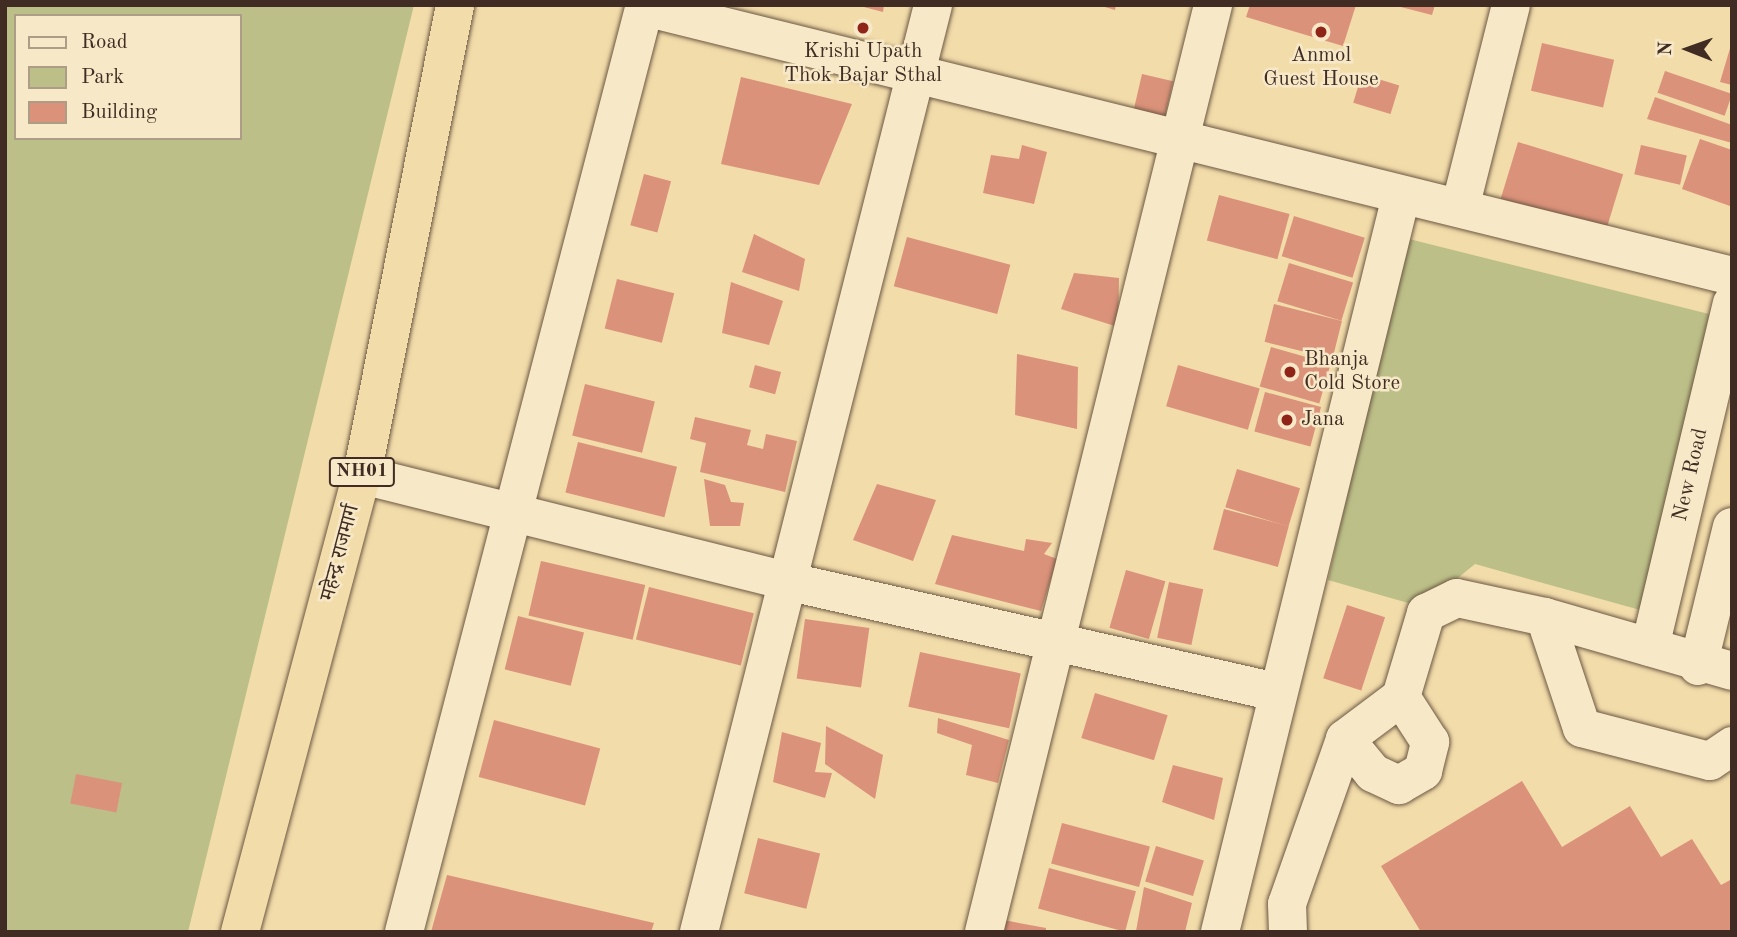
<!DOCTYPE html>
<html>
<head>
<meta charset="utf-8">
<style>
  body { margin:0 }
  #map { position:relative; width:1737px; height:937px; overflow:hidden; background:#f2dcaa; font-family:"Old Standard TT","Noto Serif Devanagari",serif }
  div>[style] { position:absolute }
  .green>* { inset:0; background:#bcc088 }
  .building>* { inset:0; background:#db927a; transform-origin:0 0 }
  .roads { filter:drop-shadow(0 0 2px #6c5844) drop-shadow(0 0 2px #6c5844) }
  .minor>* { height:38px; margin:-19px; padding:0 19px; transform-origin:19px; border-radius:19px; background:#f7e8c8 }
  .highway>* { height:38px; margin:-19px; padding:0 19px; transform-origin:19px; border-radius:19px; background:#f2dcaa }
  .dots>* { width:19px; height:19px; translate:-50% -50%; box-sizing:border-box; border:4px solid #f7e8c8; border-radius:50% }
  span { translate:-50% -50%; white-space:nowrap; text-align:center; line-height:1.15; -webkit-text-stroke:5px #f7e8c8; paint-order:stroke }
  .shield-label span { padding:2px 5px; background:#f7e8c8; border:2px solid; border-radius:5px; -webkit-text-stroke-width:0 }
  .shield-label { font-size:19px; color:#402c22; font-weight:700 }
  .poi-label { font-size:21px; color:#402c22 }
  .left { translate:0 -50%; text-align:left }
  .street-label { font-size:21px; color:#402c22 }
  .frame { position:absolute; inset:0; border:7px solid #402c22; pointer-events:none }
  .legend { position:absolute; left:14px; top:14px; width:228px; height:126px; box-sizing:border-box; background:#f7e8c8; border:2px solid #ae9d86; margin:0; padding:9px 12px; list-style:none; font-size:21px; color:#402c22 }
  .legend li { display:flex; align-items:center; gap:14px; height:35px }
  .legend b { width:35px; border:2px solid #ae9d86 }
  .north { position:absolute; left:1653px; top:14px; width:70px; height:70px; -webkit-text-stroke:5px #f7e8c8; paint-order:stroke; rotate:271deg; font-size:19px; font-weight:700; line-height:28px; text-align:center; color:#402c22 }
  .north::after { content:''; display:block; margin:auto; width:24px; height:32px; background:#402c22; clip-path:polygon(50% 0,100% 100%,50% 72%,0 100%) }
</style>
</head>
<body>
<div id="map">
  <div class="green">
    <i style="clip-path:polygon(evenodd,5px 5px,414px 5px,188px 932px,5px 932px,5px 5px,16px 16px,240px 16px,240px 138px,16px 138px,16px 16px)"></i>
    <i style="clip-path:polygon(1405px 238px,1709px 314px,1651px 613px,1475px 564px,1422px 607px,1328px 580px)"></i>
  </div>
  <div class="building">
    <i style="clip-path:polygon(860px 5px,884px 5px,883px 12px,860px 6px)"></i>
    <i style="clip-path:polygon(1098px 5px,1116px 5px,1115px 10px)"></i>
    <i style="clip-path:polygon(1250px 5px,1356px 5px,1343px 46px,1246px 17px)"></i>
    <i style="clip-path:polygon(1393px 5px,1435px 5px,1432px 15px)"></i>
    <i style="left:1542px;top:43px;width:74px;height:49px;rotate:13deg"></i>
    <i style="clip-path:polygon(1731px 45px,1732px 45px,1732px 85px,1720px 82px)"></i>
    <i style="left:1665px;top:71px;width:71px;height:23px;rotate:19deg"></i>
    <i style="left:1142px;top:74px;width:32px;height:38px;rotate:13deg"></i>
    <i style="left:1362px;top:74px;width:39px;height:30px;rotate:17deg"></i>
    <i style="clip-path:polygon(741px 77px,852px 104px,819px 185px,721px 164px)"></i>
    <i style="clip-path:polygon(1655px 97px,1732px 125px,1732px 143px,1647px 119px)"></i>
    <i style="clip-path:polygon(1700px 139px,1732px 150px,1730px 206px,1682px 189px)"></i>
    <i style="left:1518px;top:142px;width:110px;height:59px;rotate:17deg"></i>
    <i style="clip-path:polygon(1022px 145px,1047px 152px,1034px 204px,983px 193px,991px 155px,1019px 159px)"></i>
    <i style="left:1641px;top:145px;width:47px;height:30px;rotate:13deg"></i>
    <i style="left:644px;top:174px;width:28px;height:53px;rotate:15deg"></i>
    <i style="left:1219px;top:195px;width:73px;height:47px;rotate:15deg"></i>
    <i style="left:1294px;top:216px;width:74px;height:42px;rotate:17deg"></i>
    <i style="clip-path:polygon(754px 234px,805px 259px,799px 291px,742px 272px)"></i>
    <i style="left:907px;top:237px;width:107px;height:51px;rotate:15deg"></i>
    <i style="left:1289px;top:263px;width:67px;height:40px;rotate:17deg"></i>
    <i style="clip-path:polygon(1074px 273px,1119px 278px,1118px 327px,1061px 309px)"></i>
    <i style="left:617px;top:279px;width:59px;height:51px;rotate:14deg"></i>
    <i style="clip-path:polygon(731px 282px,783px 301px,769px 345px,722px 333px)"></i>
    <i style="left:1274px;top:304px;width:70px;height:39px;rotate:14deg"></i>
    <i style="left:1271px;top:347px;width:62px;height:41px;rotate:16deg"></i>
    <i style="clip-path:polygon(1017px 354px,1078px 367px,1077px 429px,1015px 415px)"></i>
    <i style="left:755px;top:365px;width:27px;height:23px;rotate:15deg"></i>
    <i style="left:1178px;top:365px;width:85px;height:43px;rotate:16deg"></i>
    <i style="left:585px;top:384px;width:72px;height:53px;rotate:14deg"></i>
    <i style="left:1265px;top:392px;width:58px;height:41px;rotate:15deg"></i>
    <i style="clip-path:polygon(695px 417px,751px 430px,747px 445px,763px 449px,766px 434px,797px 441px,785px 492px,700px 472px,706px 443px,690px 439px)"></i>
    <i style="left:578px;top:442px;width:102px;height:52px;rotate:14deg"></i>
    <i style="left:1237px;top:469px;width:66px;height:40px;rotate:17deg"></i>
    <i style="clip-path:polygon(704px 479px,725px 485px,731px 502px,744px 503px,740px 526px,710px 526px)"></i>
    <i style="clip-path:polygon(877px 484px,936px 500px,913px 561px,853px 540px)"></i>
    <i style="left:1224px;top:509px;width:67px;height:42px;rotate:15deg"></i>
    <i style="clip-path:polygon(952px 535px,1024px 551px,1026px 539px,1052px 543px,1044px 554px,1057px 559px,1041px 611px,935px 584px)"></i>
    <i style="left:541px;top:561px;width:107px;height:56px;rotate:13deg"></i>
    <i style="left:1126px;top:570px;width:41px;height:60px;rotate:16deg"></i>
    <i style="left:1169px;top:582px;width:35px;height:57px;rotate:12deg"></i>
    <i style="left:649px;top:587px;width:108px;height:54px;rotate:14deg"></i>
    <i style="left:1347px;top:605px;width:40px;height:77px;rotate:18deg"></i>
    <i style="left:518px;top:616px;width:68px;height:55px;rotate:14deg"></i>
    <i style="left:805px;top:619px;width:65px;height:60px;rotate:8deg"></i>
    <i style="left:920px;top:652px;width:103px;height:56px;rotate:12deg"></i>
    <i style="left:1095px;top:693px;width:76px;height:47px;rotate:17deg"></i>
    <i style="clip-path:polygon(938px 718px,1009px 740px,998px 783px,966px 775px,972px 745px,937px 733px)"></i>
    <i style="left:494px;top:720px;width:110px;height:59px;rotate:15deg"></i>
    <i style="clip-path:polygon(826px 726px,883px 755px,875px 799px,825px 764px)"></i>
    <i style="clip-path:polygon(782px 732px,821px 743px,815px 772px,832px 773px,825px 798px,773px 782px)"></i>
    <i style="clip-path:polygon(1173px 765px,1223px 778px,1214px 820px,1162px 802px)"></i>
    <i style="left:76px;top:774px;width:47px;height:30px;rotate:11deg"></i>
    <i style="clip-path:polygon(1522px 781px,1562px 847px,1630px 806px,1661px 857px,1692px 839px,1721px 885px,1732px 879px,1732px 932px,1421px 932px,1381px 866px)"></i>
    <i style="left:1062px;top:823px;width:91px;height:42px;rotate:15deg"></i>
    <i style="left:758px;top:838px;width:64px;height:57px;rotate:14deg"></i>
    <i style="left:1156px;top:846px;width:50px;height:37px;rotate:17deg"></i>
    <i style="left:1049px;top:868px;width:90px;height:42px;rotate:15deg"></i>
    <i style="clip-path:polygon(447px 875px,654px 923px,651px 932px,431px 932px)"></i>
    <i style="clip-path:polygon(1144px 887px,1192px 903px,1185px 932px,1136px 931px)"></i>
    <i style="clip-path:polygon(998px 919px,1046px 928px,1046px 932px,995px 932px)"></i>
  </div>
  <div class="roads">
    <div class="minor">
      <i style="left:645px;top:7px;width:1120px;rotate:13.9deg"></i>
      <i style="left:1460px;top:208px;width:209px;rotate:-75.9deg"></i>
      <i style="left:362px;top:475px;width:437px;rotate:14deg"></i>
      <i style="left:786px;top:581px;width:502px;rotate:12.76deg"></i>
      <i style="left:1545px;top:617px;width:195px;rotate:16.1deg"></i>
      <i style="left:1650px;top:647px;width:353px;rotate:-76.6deg"></i>
      <i style="left:1698px;top:666px;width:143px;rotate:-76.3deg"></i>
      <i style="left:1345px;top:739px;width:44px;rotate:50.5deg"></i>
      <i style="left:1373px;top:773px;width:29px;rotate:25deg"></i>
      <i style="left:1399px;top:785px;width:28px;rotate:-30deg"></i>
      <i style="left:1423px;top:771px;width:30px;rotate:-76deg"></i>
      <i style="left:1430px;top:742px;width:54px;rotate:-122.8deg"></i>
      <i style="left:1401px;top:697px;width:88px;rotate:-73.4deg"></i>
      <i style="left:1426px;top:613px;width:34px;rotate:-26deg"></i>
      <i style="left:1457px;top:598px;width:90px;rotate:12.2deg"></i>
      <i style="left:1545px;top:617px;width:117px;rotate:71.6deg"></i>
      <i style="left:1582px;top:728px;width:132px;rotate:14.5deg"></i>
      <i style="left:1710px;top:761px;width:27px;rotate:-34deg"></i>
      <i style="left:404px;top:932px;width:958px;rotate:-75.43deg"></i>
      <i style="left:699px;top:932px;width:956px;rotate:-75.83deg"></i>
      <i style="left:984px;top:932px;width:955px;rotate:-76.12deg"></i>
      <i style="left:1220px;top:932px;width:758px;rotate:-76.18deg"></i>
      <i style="left:1288px;top:932px;width:28px;rotate:-92deg"></i>
      <i style="left:1287px;top:904px;width:175px;rotate:-70.6deg"></i>
      <i style="left:1345px;top:739px;width:70px;rotate:-36.9deg"></i>
    </div>
    <div class="highway">
      <i style="left:240px;top:932px;width:473px;rotate:-75.1deg"></i>
      <i style="left:362px;top:475px;width:479px;rotate:-78.8deg"></i>
    </div>
  </div>
  <div class="dots">
    <i style="left:863px;top:28px;background:#8f2418"></i>
    <i style="left:1321px;top:32px;background:#8f2418"></i>
    <i style="left:1290px;top:372px;background:#8f2418"></i>
    <i style="left:1287px;top:420px;background:#8f2418"></i>
  </div>
  <div class="shield-label">
    <span style="left:362px;top:472px">NH01</span>
  </div>
  <div class="poi-label">
    <span style="left:863px;top:64px">Krishi Upath<br>Thok Bajar Sthal</span>
    <span style="left:1321px;top:68px">Anmol<br>Guest House</span>
    <span class="left" style="left:1304px;top:372px">Bhanja<br>Cold Store</span>
    <span class="left" style="left:1301px;top:420px">Jana</span>
  </div>
  <div class="street-label">
    <span style="left:1691px;top:475px;rotate:-77deg">New Road</span>
    <span style="left:341px;top:553px;rotate:-75deg">महेन्द्र राजमार्ग</span>
  </div>
  <div class="frame"></div>
  <ul class="legend">
  <li><b style="height:9px;background:#f7e8c8"></b>Road</li>
  <li><b style="height:19px;background:#bcc088"></b>Park</li>
  <li><b style="height:19px;background:#db927a"></b>Building</li>
  </ul>
  <div class="north">N</div>
</div>
</body>
</html>
